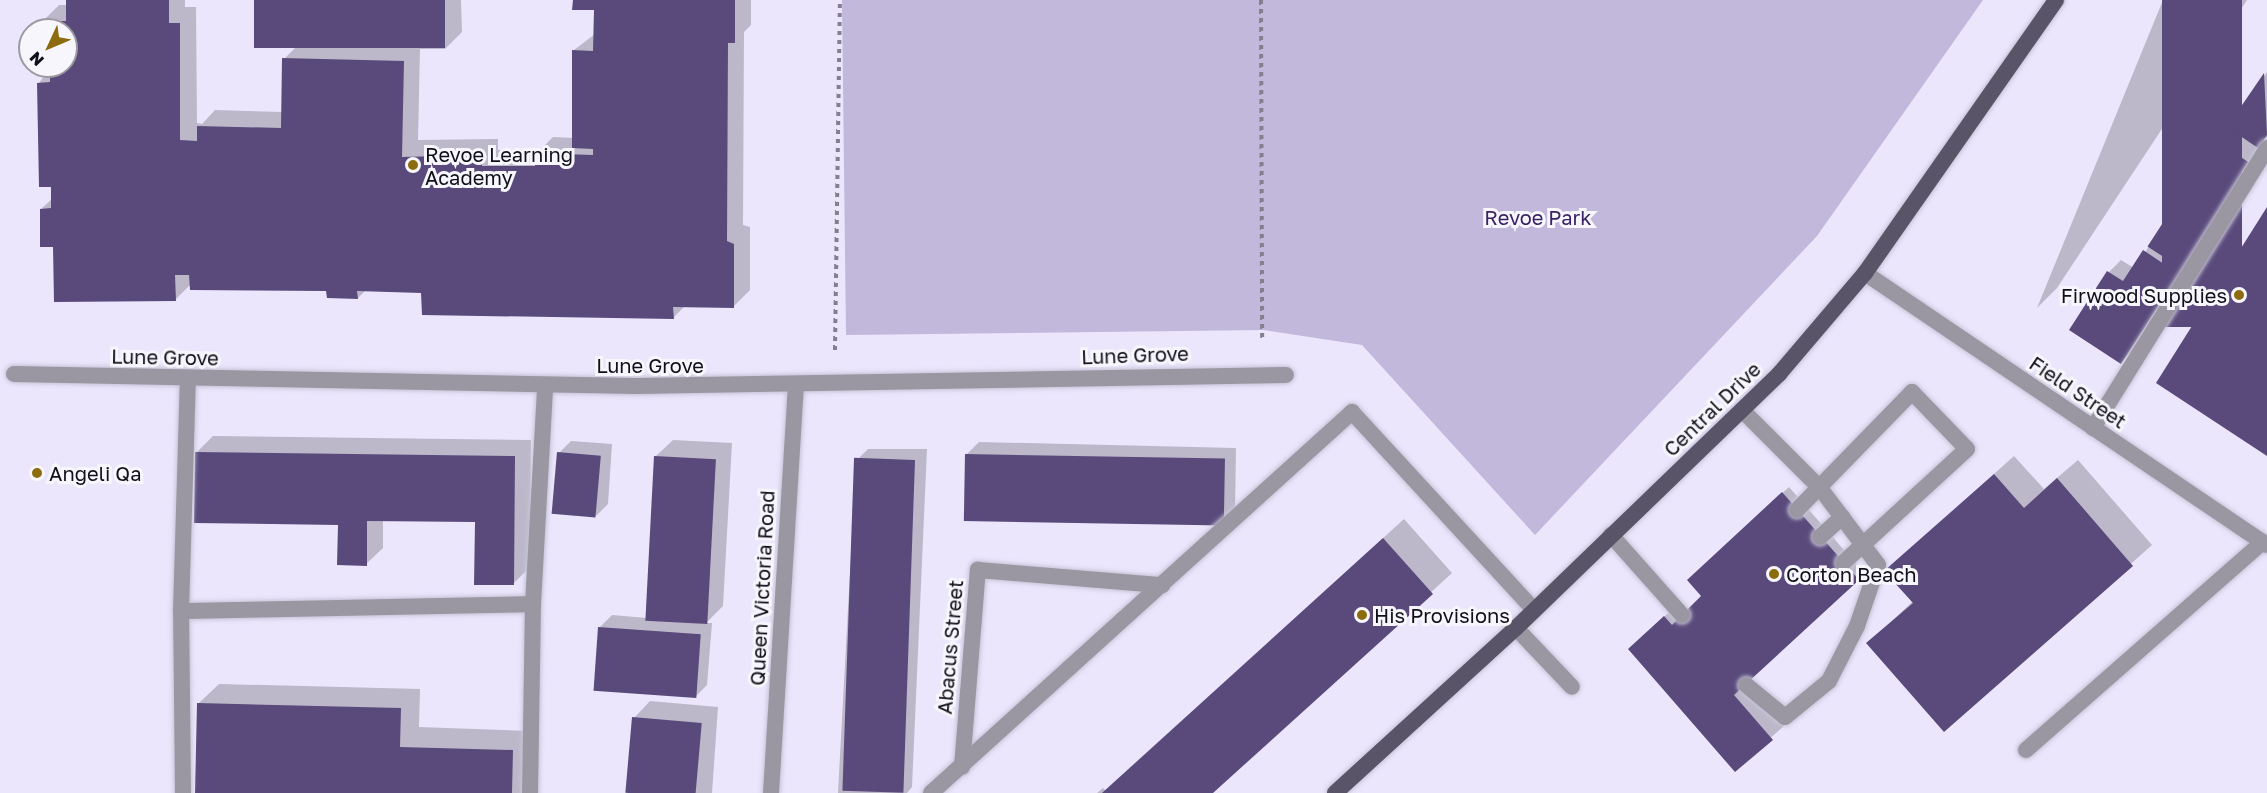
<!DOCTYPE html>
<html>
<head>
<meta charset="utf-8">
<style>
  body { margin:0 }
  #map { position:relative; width:2267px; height:793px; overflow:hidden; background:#ebe6fc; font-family:"Golos Text",sans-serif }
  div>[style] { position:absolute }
  .green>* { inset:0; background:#c1b8dc }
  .shadow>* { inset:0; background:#0003 }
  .building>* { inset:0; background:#594a7b; transform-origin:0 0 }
  .path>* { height:4px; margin-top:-2px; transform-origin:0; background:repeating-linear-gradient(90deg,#837f8f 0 4.5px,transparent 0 9px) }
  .roads { filter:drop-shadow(0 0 2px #c8c4d8) drop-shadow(0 0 2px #c8c4d8) }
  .service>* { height:16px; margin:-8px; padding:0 8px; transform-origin:8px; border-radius:8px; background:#9a97a2 }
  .minor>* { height:16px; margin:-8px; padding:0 8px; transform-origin:8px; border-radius:8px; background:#9a97a2 }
  .primary>* { height:16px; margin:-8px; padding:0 8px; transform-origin:8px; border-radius:8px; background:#595467 }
  .dots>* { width:16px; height:16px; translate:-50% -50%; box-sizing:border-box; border:3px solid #f7f6fc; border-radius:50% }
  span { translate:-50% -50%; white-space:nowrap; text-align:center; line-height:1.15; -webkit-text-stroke:6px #f7f6fc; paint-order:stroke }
  .poi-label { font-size:20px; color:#110f18 }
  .left { translate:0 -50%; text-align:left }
  .right { translate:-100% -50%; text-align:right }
  .park-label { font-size:20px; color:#3a2264 }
  .street-label { font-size:20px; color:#110f18 }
  .north { position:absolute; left:18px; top:18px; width:60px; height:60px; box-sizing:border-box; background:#f7f6fc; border:2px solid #9b9aa1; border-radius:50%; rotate:226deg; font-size:16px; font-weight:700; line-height:24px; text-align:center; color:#110f18 }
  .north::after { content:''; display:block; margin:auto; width:21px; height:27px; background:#8c6c0e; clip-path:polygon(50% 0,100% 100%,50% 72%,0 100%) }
</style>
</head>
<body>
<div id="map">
  <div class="green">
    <i style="clip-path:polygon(842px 0,1983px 0,1817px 236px,1535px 535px,1362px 345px,1263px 330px,846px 335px)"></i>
  </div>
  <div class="shadow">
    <i style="clip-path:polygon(67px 0,185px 0,185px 7px,196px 7px,197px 123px,202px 124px,215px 110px,283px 112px,284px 59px,296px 47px,256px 0,461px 0,462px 32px,445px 49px,420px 49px,418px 140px,498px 139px,498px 150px,540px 150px,553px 137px,574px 138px,574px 50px,595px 34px,595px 8px,574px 0,751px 0,751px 25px,744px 32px,743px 225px,750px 227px,750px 290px,733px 307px,685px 306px,673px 318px,422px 291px,366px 290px,358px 298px,328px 289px,191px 284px,175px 300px,55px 246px,41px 209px,53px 198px,39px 83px,52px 66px,66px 66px,66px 30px,43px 30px,43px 21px,59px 5px,67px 5px)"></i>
    <i style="clip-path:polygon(2163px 0,2247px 0,2057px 288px,2037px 308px)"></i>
    <i style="clip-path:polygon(2267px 72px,2267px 137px,2256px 148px,2259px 149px,2221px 210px,2208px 222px,2220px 144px,2235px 130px,2229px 127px)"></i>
    <i style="clip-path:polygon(2173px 212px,2206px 234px,2133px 350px,2121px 362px,2109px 272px,2121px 260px,2134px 268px)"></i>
    <i style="clip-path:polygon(213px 436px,531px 440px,530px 567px,513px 584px,476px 521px,383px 520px,383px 548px,366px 564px,339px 523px,196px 453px)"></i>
    <i style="clip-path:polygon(673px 440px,732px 443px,723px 606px,706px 623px,712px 623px,707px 685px,695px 697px,600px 627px,612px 615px,647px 618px,656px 456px)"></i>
    <i style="clip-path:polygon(571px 441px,612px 444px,608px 504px,596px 516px,559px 453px)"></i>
    <i style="clip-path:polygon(979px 442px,1236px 448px,1235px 512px,1223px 525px,966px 455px)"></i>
    <i style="clip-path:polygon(868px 449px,927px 449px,912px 787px,907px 793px,838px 793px,856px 461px)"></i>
    <i style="clip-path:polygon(2014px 456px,2044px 489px,2078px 460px,2152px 545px,1944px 730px,1868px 644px,1913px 601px,1886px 571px)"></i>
    <i style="clip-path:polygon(1789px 487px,1864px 573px,1746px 682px,1784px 726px,1735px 769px,1642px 637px,1677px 605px,1683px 612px,1675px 625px,1703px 596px,1695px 574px)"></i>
    <i style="clip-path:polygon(1404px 519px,1452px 573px,1211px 793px,1097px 793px,1103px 788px,1106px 791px)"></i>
    <i style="clip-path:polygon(219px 684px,420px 689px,419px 727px,532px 731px,531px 793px,197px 793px,199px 703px)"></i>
    <i style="clip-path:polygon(650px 701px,718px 707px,712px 793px,628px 793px,634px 718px)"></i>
  </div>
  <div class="building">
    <i style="clip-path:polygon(66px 0,169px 0,169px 23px,180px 23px,180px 140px,197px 141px,197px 126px,281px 128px,282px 58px,404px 61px,402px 157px,482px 155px,482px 166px,535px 166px,535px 153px,593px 155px,593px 149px,572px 148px,572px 50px,593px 51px,594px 10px,572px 10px,573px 0,735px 0,735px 43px,728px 43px,727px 241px,734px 244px,734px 308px,673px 307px,674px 319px,422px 315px,421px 293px,357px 291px,358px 299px,327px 298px,326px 291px,190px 290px,189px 275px,175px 275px,176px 301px,54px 302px,53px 247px,40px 247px,40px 209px,51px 208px,51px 187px,39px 187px,37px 83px,50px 82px,50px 66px,66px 66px,66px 30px,41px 30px,41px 21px,66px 21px)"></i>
    <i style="left:254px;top:0;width:191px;height:48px"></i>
    <i style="left:2162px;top:0;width:80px;height:327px"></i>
    <i style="clip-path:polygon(2264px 73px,2267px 135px,2258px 148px,2227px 127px)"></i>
    <i style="left:2219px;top:143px;width:35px;height:73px;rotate:33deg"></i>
    <i style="clip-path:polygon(2267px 207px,2267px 456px,2156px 383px)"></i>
    <i style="left:2166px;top:218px;width:42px;height:34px;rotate:33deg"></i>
    <i style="clip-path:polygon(2143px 250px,2179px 274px,2121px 364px,2069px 330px,2107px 271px,2123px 281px)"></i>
    <i style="clip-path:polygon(195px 452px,515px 456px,514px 585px,474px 585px,475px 522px,367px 521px,367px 566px,337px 565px,338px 525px,194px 523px)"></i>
    <i style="left:557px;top:452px;width:44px;height:62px;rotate:5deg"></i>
    <i style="left:965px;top:454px;width:260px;height:67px;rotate:1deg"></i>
    <i style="left:654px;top:456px;width:62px;height:165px;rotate:3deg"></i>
    <i style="left:915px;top:460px;width:333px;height:61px;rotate:92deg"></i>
    <i style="clip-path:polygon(1994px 474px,2024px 508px,2057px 478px,2133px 566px,1944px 732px,1866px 643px,1913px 603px,1884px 571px)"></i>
    <i style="clip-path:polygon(1782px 492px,1859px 580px,1734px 695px,1773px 740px,1735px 772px,1628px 649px,1664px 616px,1672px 625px,1701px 596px,1687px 580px)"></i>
    <i style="clip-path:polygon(1383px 538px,1433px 594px,1213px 793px,1102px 793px)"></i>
    <i style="left:598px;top:627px;width:103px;height:64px;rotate:4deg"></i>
    <i style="clip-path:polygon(197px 703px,401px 708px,400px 747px,513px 750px,512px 793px,195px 793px)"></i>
    <i style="left:632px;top:717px;width:70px;height:76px;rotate:5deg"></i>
  </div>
  <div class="path">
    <i style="left:1261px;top:0;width:342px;rotate:89.8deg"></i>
    <i style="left:835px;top:350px;width:350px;rotate:-89.2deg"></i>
  </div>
  <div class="roads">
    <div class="service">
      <i style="left:1742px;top:410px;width:110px;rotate:45deg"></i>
      <i style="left:1820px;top:488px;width:96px;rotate:53deg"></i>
      <i style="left:1878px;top:565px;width:65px;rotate:109deg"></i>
      <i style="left:1857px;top:626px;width:62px;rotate:117deg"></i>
      <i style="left:1829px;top:681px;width:57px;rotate:140.7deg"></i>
      <i style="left:1785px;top:717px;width:50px;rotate:-140.6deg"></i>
      <i style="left:2093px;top:428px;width:330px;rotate:-58.1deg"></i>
      <i style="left:1797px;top:510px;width:165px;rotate:-45.7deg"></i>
      <i style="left:1912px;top:392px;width:79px;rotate:46deg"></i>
      <i style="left:1967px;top:449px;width:168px;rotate:137.4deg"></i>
      <i style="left:1611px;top:535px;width:107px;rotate:48.4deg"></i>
      <i style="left:1820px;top:537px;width:30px;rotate:-42deg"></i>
      <i style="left:181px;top:611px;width:352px;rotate:-1.1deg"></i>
      <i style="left:2026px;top:750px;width:315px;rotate:-41.3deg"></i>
      <i style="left:962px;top:767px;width:198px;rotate:-85.4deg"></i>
      <i style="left:978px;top:570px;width:185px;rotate:4.7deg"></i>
      <i style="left:183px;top:793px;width:182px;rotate:-90.6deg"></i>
      <i style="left:181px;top:611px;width:232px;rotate:-88.3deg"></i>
      <i style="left:530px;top:793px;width:189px;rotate:-89.1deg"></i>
      <i style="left:533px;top:604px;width:218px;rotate:-86.8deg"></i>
      <i style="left:931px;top:793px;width:568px;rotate:-42.14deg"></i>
    </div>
    <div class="minor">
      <i style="left:1865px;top:273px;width:485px;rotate:34.1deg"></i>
      <i style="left:14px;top:374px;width:622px;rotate:1.11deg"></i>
      <i style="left:636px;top:386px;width:650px;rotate:-0.97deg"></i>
      <i style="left:1352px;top:412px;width:269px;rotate:47.4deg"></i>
      <i style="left:1516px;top:628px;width:81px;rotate:46.5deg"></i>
      <i style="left:771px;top:793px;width:409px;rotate:-86.5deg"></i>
    </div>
    <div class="primary">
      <i style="left:1335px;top:793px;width:245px;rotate:-42.4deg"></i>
      <i style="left:1516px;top:628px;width:366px;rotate:-44deg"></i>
      <i style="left:1779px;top:374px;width:133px;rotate:-49.6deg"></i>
      <i style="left:1865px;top:273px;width:333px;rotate:-55deg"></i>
    </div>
  </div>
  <div class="dots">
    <i style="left:413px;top:165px;background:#8c6c0e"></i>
    <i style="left:2239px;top:295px;background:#8c6c0e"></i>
    <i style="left:37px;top:473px;background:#8c6c0e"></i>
    <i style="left:1774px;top:574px;background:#8c6c0e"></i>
    <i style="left:1362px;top:615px;background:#8c6c0e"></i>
  </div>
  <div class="poi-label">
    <span class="left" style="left:425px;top:166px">Revoe Learning<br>Academy</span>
    <span class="right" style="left:2227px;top:295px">Firwood Supplies</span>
    <span class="left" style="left:49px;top:473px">Angeli Qa</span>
    <span class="left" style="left:1786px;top:574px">Corton Beach</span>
    <span class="left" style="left:1374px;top:615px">His Provisions</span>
  </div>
  <div class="park-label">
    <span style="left:1538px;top:217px">Revoe Park</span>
  </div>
  <div class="street-label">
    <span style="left:1135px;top:355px;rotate:-2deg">Lune Grove</span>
    <span style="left:165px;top:357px;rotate:1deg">Lune Grove</span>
    <span style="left:650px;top:365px">Lune Grove</span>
    <span style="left:2078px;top:392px;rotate:34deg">Field Street</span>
    <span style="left:1712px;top:409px;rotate:-44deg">Central Drive</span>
    <span style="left:762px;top:588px;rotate:-87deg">Queen Victoria Road</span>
    <span style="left:950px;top:647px;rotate:-85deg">Abacus Street</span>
  </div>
  <div class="north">N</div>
</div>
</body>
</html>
